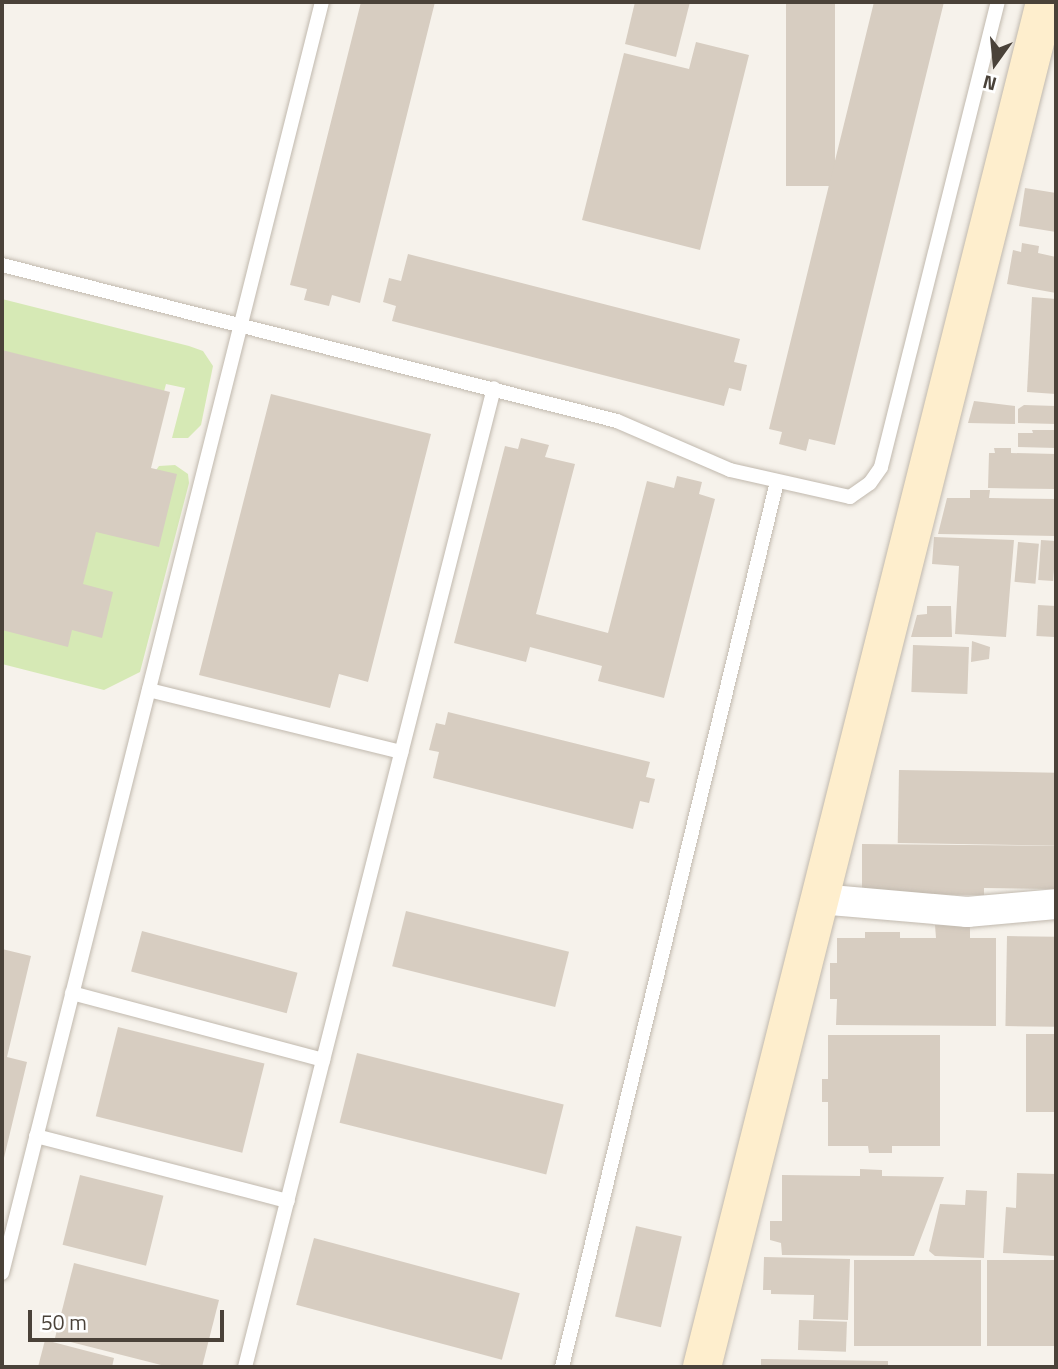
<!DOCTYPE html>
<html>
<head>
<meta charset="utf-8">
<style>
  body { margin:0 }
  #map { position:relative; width:1058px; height:1369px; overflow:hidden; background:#f6f2eb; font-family:"Titillium Web",sans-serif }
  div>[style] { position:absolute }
  .green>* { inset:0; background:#d6e9b5 }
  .building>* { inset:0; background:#d7cdc1; transform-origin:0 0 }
  .roads { filter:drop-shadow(0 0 2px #c1b9ae) drop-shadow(0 0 2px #c1b9ae) }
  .lane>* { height:14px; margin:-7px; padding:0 7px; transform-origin:7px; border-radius:7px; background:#fff }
  .street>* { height:30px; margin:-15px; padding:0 15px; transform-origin:15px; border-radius:15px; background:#fff }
  .secondary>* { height:38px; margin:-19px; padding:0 19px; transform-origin:19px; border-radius:19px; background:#feeecd }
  span { translate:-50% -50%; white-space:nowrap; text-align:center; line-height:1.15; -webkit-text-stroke:5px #fff; paint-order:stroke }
  .frame { position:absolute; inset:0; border:4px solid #4a4239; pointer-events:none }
  .north { position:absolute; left:960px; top:28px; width:70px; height:70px; -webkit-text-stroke:5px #fff; paint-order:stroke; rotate:195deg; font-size:19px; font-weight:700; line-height:28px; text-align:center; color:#4a4239 }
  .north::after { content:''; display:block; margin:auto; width:24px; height:32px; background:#4a4239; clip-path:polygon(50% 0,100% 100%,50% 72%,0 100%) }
  .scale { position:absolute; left:28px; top:1310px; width:196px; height:32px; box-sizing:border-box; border:4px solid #4a4239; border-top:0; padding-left:9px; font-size:21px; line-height:24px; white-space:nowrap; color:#4a4239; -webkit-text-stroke:5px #fff; paint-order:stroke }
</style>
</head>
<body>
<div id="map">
  <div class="green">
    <i style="clip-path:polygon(2px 299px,189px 346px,203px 351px,213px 366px,201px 425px,188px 438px,172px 438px,185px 388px,166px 384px,143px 471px,154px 473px,159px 466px,175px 465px,188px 474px,189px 483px,140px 672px,104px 690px,2px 664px)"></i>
  </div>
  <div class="building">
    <i style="clip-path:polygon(361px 2px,435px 2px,360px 303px,332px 295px,329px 306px,304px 300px,307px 289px,290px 285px)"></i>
    <i style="clip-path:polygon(635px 2px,690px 2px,676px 57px,625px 44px)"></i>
    <i style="left:786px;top:2px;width:49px;height:184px"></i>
    <i style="clip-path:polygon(874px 2px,944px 2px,835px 445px,809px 439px,806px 451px,779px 444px,782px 432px,769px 429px)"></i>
    <i style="clip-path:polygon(696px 42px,749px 55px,700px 250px,582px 220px,624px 53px,689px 69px)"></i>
    <i style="clip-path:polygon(1025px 188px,1056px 193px,1056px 232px,1019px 226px)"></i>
    <i style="clip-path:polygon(1022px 243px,1039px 246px,1038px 253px,1056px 257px,1056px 293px,1007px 284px,1013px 250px,1021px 252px)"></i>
    <i style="clip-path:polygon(408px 254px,740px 339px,734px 362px,747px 365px,741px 391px,729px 388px,724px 406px,392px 321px,396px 306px,383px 302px,389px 278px,401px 281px)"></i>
    <i style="clip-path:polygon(1032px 297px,1056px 299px,1056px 394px,1027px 392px)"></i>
    <i style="clip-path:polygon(2px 350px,170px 392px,151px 468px,177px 474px,159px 547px,96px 532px,83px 584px,113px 592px,102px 638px,72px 630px,68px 647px,2px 630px)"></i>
    <i style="clip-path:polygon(271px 394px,431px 434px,368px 682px,339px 674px,330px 708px,199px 675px)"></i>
    <i style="clip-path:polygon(974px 401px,1015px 406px,1015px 424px,968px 423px)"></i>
    <i style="clip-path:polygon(1024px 405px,1056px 406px,1056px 424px,1018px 423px,1018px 409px)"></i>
    <i style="clip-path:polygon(1032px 430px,1056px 430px,1056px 448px,1018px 447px,1018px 433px,1033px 433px)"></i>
    <i style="clip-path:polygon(521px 438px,549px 445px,545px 457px,575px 464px,536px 614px,608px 633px,647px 481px,674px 488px,677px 476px,702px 482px,699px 494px,715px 499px,664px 698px,598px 681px,602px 666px,530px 647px,526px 662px,454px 643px,505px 446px,518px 449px)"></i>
    <i style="clip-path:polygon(994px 448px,1011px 448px,1011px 453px,1056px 454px,1056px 489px,988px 488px,989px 453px,995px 453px)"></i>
    <i style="clip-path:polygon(970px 490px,990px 490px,989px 498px,1056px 499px,1056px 536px,938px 534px,947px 498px,970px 498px)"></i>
    <i style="clip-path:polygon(934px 537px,1014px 540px,1006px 637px,955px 634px,959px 566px,932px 564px)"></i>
    <i style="left:1041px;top:540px;width:15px;height:40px;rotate:4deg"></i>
    <i style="left:1018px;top:542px;width:21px;height:40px;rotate:5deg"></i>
    <i style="left:1038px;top:605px;width:18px;height:31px;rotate:3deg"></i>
    <i style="clip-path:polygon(927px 606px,951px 606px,952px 637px,911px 637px,917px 615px,927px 614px)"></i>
    <i style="clip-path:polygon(972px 641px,990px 647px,989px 659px,971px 662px)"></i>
    <i style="left:913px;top:645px;width:56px;height:47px;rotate:2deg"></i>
    <i style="clip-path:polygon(448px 712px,650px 762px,646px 777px,655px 779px,649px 803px,640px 801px,633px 829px,433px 778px,439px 752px,429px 750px,436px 723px,445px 725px)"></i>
    <i style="left:899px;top:770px;width:157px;height:73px;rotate:1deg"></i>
    <i style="clip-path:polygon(862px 844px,1056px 846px,1056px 889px,984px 888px,984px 895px,862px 894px)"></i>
    <i style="left:406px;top:911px;width:168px;height:57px;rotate:14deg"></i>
    <i style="clip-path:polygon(935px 925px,970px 926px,970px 938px,996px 938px,996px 1026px,836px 1025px,837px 999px,830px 999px,830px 963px,837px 963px,837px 938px,865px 938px,865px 932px,900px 932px,900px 938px,936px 938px)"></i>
    <i style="left:142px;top:931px;width:161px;height:42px;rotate:15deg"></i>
    <i style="left:1007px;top:936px;width:49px;height:90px;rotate:1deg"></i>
    <i style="clip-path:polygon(2px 949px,31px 956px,7px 1057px,27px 1062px,3px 1162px)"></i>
    <i style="left:118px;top:1027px;width:151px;height:92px;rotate:14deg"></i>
    <i style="left:1026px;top:1034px;width:30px;height:78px"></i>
    <i style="clip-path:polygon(828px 1035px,940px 1035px,940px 1146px,892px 1146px,892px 1153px,869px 1153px,868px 1146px,828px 1146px,828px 1102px,822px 1102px,822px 1079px,828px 1079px)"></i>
    <i style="left:357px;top:1053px;width:213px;height:72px;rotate:14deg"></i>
    <i style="clip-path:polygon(860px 1169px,882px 1170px,882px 1176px,944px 1177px,914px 1256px,782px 1255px,781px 1243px,770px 1240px,770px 1221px,782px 1221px,782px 1175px,860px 1176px)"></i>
    <i style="clip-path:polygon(1017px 1173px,1056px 1174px,1056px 1256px,1003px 1253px,1006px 1207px,1016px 1208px)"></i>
    <i style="left:80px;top:1175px;width:86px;height:72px;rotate:14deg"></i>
    <i style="clip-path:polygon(966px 1190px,987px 1191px,984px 1258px,935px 1256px,929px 1251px,940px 1204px,965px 1205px)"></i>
    <i style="left:636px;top:1226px;width:47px;height:93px;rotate:13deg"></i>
    <i style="left:314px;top:1238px;width:213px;height:69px;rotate:15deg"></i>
    <i style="clip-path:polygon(764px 1257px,850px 1259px,848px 1320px,813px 1319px,814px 1295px,771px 1294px,771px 1290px,763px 1290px)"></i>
    <i style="left:854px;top:1260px;width:127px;height:86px"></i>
    <i style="left:987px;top:1260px;width:69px;height:86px"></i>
    <i style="clip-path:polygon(74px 1263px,219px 1300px,202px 1367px,169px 1367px,55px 1338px)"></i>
    <i style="left:799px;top:1320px;width:48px;height:30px;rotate:2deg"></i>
    <i style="clip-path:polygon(45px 1340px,114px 1358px,112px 1367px,38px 1367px)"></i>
    <i style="clip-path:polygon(761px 1359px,888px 1361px,888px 1367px,761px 1367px)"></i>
  </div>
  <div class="roads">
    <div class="lane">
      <i style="left:2px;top:265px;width:634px;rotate:14.23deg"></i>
      <i style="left:617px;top:421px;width:123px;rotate:23.4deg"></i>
      <i style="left:730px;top:470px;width:123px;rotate:12.7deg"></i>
      <i style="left:850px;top:497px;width:24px;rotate:-35deg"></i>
      <i style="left:870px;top:483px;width:19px;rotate:-55deg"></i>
      <i style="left:881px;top:467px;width:479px;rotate:-75.9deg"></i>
      <i style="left:149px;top:690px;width:260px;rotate:13.8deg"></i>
      <i style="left:72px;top:993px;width:260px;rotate:14.9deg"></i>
      <i style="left:36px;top:1136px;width:260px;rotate:14.5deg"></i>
      <i style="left:2px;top:1273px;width:1311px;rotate:-75.87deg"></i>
      <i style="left:245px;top:1367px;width:1010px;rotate:-75.73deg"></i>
      <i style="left:562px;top:1367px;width:911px;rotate:-76.35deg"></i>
    </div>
    <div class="street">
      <i style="left:819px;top:899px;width:149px;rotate:5deg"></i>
      <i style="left:967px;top:912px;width:89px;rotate:-5.1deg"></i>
    </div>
    <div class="secondary">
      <i style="left:702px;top:1367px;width:1407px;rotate:-75.89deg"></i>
    </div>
  </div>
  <div class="frame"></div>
  <div class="north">N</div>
  <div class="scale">50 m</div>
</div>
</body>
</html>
